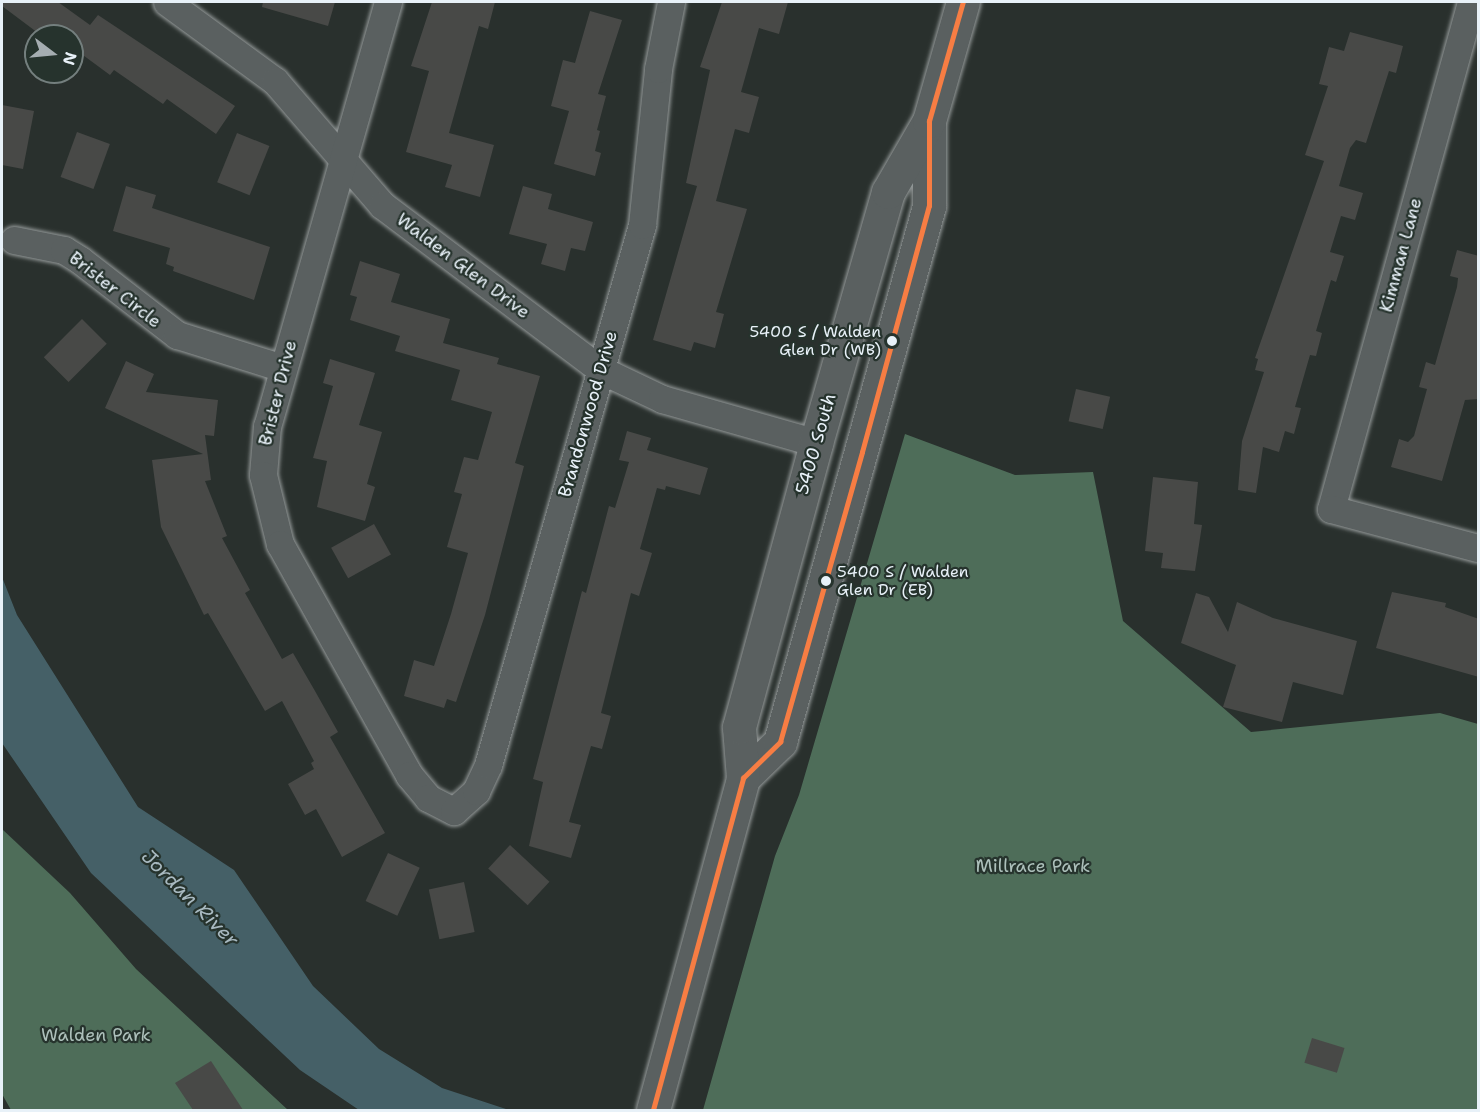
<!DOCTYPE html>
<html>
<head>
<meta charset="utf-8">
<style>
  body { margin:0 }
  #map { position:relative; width:1480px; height:1112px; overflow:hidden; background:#29302d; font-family:"Shantell Sans",sans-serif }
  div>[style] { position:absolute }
  .green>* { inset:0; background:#4e6d59 }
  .water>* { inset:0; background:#456067 }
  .building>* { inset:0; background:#484947; transform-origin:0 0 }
  .roads { filter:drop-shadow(0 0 2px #959a9a) drop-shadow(0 0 2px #959a9a) }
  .minor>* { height:27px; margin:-13.5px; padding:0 13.5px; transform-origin:13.5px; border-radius:13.5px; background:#5a6060 }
  .primary>* { height:33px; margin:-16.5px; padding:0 16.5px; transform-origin:16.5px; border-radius:16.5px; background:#5a6060 }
  .bus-1>* { height:4.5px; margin:-2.25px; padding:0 2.25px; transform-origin:2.25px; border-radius:2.25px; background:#f77d43 }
  .dots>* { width:16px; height:16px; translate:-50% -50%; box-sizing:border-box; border:3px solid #26332d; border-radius:50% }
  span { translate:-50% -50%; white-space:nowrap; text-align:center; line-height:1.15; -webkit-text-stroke:4.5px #26332d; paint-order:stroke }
  .bus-label { font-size:16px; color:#e8f1f8 }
  .right { translate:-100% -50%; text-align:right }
  .left { translate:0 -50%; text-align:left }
  .street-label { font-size:18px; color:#e8f1f8 }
  .park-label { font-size:18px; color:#adc0bb }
  .water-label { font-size:20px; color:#a8b9c0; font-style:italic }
  .frame { position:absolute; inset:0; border:3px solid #e8f1f8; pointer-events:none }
  .north { position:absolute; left:24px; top:24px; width:60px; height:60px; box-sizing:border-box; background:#26332d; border:2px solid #747f7e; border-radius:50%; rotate:106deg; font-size:16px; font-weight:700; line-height:24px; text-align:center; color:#e8f1f8 }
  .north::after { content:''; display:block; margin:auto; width:21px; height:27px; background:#a5adb1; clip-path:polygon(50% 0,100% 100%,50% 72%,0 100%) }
</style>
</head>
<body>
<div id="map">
  <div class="green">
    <i style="clip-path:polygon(905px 434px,1015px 475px,1093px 472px,1123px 621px,1251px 732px,1440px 713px,1478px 724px,1478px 1110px,703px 1110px,775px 856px,799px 795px)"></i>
    <i style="clip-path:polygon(2px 829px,70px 893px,136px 969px,288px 1110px,11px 1110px,2px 1094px)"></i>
  </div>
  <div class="water">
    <i style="clip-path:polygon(2px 577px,17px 615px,138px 807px,234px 870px,313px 986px,379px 1049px,442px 1088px,509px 1110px,359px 1110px,300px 1070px,91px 873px,2px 743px)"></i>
  </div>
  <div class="building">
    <i style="clip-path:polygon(2px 2px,58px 2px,90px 25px,98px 15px,235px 106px,216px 134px,167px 99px,163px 104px,114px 70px,110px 75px,72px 47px,72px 36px,42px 36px,2px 6px)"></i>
    <i style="clip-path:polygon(263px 2px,335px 2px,328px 26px,262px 7px)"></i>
    <i style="clip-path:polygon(432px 2px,495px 2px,488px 29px,479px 26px,449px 133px,494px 145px,480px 197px,445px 187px,452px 165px,406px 152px,429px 71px,411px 66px)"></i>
    <i style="clip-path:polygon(722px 2px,788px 2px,779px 34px,759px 28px,741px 92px,759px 97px,749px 133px,735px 129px,716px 201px,747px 209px,716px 312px,724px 314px,715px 348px,694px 342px,691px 351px,653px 340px,697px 186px,686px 183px,710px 70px,700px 67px)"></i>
    <i style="clip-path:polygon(590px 11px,622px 20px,598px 94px,606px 96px,597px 130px,600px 131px,595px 151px,601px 153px,595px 176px,554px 164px,569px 111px,551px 106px,563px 60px,575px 63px)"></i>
    <i style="clip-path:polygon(1350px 32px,1403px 46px,1396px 73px,1389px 71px,1366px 143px,1356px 140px,1350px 148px,1339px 186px,1363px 193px,1355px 220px,1341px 216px,1330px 252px,1344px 256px,1336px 282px,1331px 280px,1316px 331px,1322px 333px,1316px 356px,1310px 355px,1295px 407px,1301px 408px,1294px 434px,1285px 431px,1279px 452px,1263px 447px,1256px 493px,1238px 490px,1242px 441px,1264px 372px,1255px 370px,1258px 359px,1255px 358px,1324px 161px,1305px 155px,1328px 86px,1319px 84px,1329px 47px,1344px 51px)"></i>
    <i style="clip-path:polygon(2px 105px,34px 111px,23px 169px,2px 165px)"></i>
    <i style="left:77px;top:132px;width:35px;height:48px;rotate:20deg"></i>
    <i style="left:237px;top:133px;width:35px;height:53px;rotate:22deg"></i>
    <i style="clip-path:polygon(126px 186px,156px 195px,152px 208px,270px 247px,254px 300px,173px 271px,174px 267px,166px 264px,170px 248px,113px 231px)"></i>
    <i style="clip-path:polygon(523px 186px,552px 194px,548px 209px,593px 222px,585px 251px,571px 248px,565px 271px,541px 264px,547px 244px,509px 234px)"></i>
    <i style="clip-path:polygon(1457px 250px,1479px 256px,1479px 399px,1465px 400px,1442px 481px,1391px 467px,1399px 439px,1408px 442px,1414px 436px,1427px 389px,1419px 387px,1426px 362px,1435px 365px,1457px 287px,1458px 278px,1450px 276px)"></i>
    <i style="clip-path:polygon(360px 261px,400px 274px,391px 302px,450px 319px,443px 343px,499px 358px,497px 364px,540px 376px,515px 463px,524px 466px,485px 615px,456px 702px,447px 699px,444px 708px,404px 696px,414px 660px,434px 666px,451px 614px,468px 553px,447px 547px,462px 494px,454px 492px,464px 457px,478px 460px,492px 412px,451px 400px,460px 370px,395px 351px,400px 336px,350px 320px,357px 297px,350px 295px)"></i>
    <i style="left:82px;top:319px;width:35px;height:54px;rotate:45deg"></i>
    <i style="clip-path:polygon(330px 359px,375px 373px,359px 425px,382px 432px,367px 484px,375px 487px,365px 521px,317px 507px,327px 461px,313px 458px,333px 386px,323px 383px)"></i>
    <i style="clip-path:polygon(126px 361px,154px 374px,146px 392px,218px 400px,214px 436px,205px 435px,211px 480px,205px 481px,227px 536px,222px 538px,250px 590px,245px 593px,282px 659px,293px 653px,315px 691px,338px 732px,330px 737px,385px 833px,342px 857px,316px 809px,305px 815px,288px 784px,314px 769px,311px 763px,314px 761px,282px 701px,265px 711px,208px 613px,204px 615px,161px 527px,152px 460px,203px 454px,105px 408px)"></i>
    <i style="left:1076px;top:389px;width:35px;height:33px;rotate:13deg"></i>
    <i style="clip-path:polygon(627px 431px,651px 438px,647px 450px,708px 468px,700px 495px,666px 486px,665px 490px,657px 488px,640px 549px,652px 553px,639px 596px,631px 593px,601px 713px,611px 716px,602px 749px,591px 746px,569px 822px,581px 825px,571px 858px,529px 846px,543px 782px,533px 779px,582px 591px,586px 593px,609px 506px,615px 508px,629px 462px,619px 460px)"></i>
    <i style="clip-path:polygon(1153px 477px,1198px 482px,1194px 524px,1202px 525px,1195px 571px,1161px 568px,1163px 553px,1145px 551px)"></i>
    <i style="left:374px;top:524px;width:35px;height:49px;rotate:61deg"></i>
    <i style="clip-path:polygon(1392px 592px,1446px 603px,1445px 607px,1479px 619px,1479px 677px,1376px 648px)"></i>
    <i style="clip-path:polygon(1196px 593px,1209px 597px,1228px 632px,1237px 602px,1273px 618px,1357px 641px,1343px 695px,1293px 682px,1282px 722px,1223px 707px,1236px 665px,1181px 643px)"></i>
    <i style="left:510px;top:845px;width:54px;height:32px;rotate:43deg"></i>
    <i style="left:388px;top:853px;width:35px;height:53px;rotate:25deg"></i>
    <i style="left:464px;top:882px;width:51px;height:36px;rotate:78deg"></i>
    <i style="left:1312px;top:1038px;width:34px;height:26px;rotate:17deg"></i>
    <i style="clip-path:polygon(211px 1061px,243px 1110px,193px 1110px,175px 1083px)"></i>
  </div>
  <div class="roads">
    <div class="minor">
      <i style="left:167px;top:2px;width:134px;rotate:36.2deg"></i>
      <i style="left:275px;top:81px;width:164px;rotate:49.2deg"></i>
      <i style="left:382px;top:205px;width:274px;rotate:37deg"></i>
      <i style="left:601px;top:370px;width:68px;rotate:25.4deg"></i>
      <i style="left:662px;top:399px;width:160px;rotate:15.9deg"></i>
      <i style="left:388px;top:2px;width:441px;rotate:105.9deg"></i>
      <i style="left:267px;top:426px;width:49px;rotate:94.7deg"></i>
      <i style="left:263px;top:475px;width:71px;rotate:76.2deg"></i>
      <i style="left:280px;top:544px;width:265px;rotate:60.8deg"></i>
      <i style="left:409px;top:775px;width:30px;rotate:50deg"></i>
      <i style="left:428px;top:798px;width:29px;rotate:27deg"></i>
      <i style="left:454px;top:811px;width:30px;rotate:-42deg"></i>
      <i style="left:476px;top:791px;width:29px;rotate:-65deg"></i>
      <i style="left:488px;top:765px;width:562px;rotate:-74.08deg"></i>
      <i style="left:642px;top:225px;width:157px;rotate:-84.1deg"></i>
      <i style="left:658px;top:69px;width:68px;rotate:-79deg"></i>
      <i style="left:1471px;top:2px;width:526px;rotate:105.44deg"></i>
      <i style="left:1331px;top:509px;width:152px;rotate:14.9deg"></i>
      <i style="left:14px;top:240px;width:51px;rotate:11.3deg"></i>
      <i style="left:64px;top:250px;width:19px;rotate:32deg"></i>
      <i style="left:80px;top:260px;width:123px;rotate:37.7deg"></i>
      <i style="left:177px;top:335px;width:111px;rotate:17.3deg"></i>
    </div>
    <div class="primary">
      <i style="left:743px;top:778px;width:52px;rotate:-44.2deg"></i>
      <i style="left:780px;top:742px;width:556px;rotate:-74.46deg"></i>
      <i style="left:929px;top:206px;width:84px;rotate:-90deg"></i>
      <i style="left:653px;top:1110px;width:344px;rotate:-74.8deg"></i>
      <i style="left:743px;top:778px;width:51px;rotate:-94.5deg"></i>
      <i style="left:739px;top:727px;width:294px;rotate:-74.8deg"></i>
      <i style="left:816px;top:443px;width:261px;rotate:-74deg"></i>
      <i style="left:888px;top:192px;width:82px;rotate:-60deg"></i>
      <i style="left:929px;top:121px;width:124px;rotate:-74.1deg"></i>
    </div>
  </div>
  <div class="bus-1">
    <i style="left:653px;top:1110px;width:344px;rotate:-74.8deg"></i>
    <i style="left:743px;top:778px;width:52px;rotate:-44.2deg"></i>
    <i style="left:780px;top:742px;width:301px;rotate:-74.2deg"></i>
    <i style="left:862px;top:452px;width:255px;rotate:-74.8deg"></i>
    <i style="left:929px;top:206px;width:85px;rotate:-90deg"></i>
    <i style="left:929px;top:121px;width:124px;rotate:-74.1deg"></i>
  </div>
  <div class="dots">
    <i style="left:892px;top:341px;background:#e8f1f8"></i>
    <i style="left:826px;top:581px;background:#e8f1f8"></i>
  </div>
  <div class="bus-label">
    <span class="right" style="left:881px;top:341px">5400 S / Walden<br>Glen Dr (WB)</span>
    <span class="left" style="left:837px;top:581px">5400 S / Walden<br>Glen Dr (EB)</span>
  </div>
  <div class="street-label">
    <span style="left:1401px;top:255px;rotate:-75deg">Kimman Lane</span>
    <span style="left:463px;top:266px;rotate:37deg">Walden Glen Drive</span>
    <span style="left:115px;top:290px;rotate:38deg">Brister Circle</span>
    <span style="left:278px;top:393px;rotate:-76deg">Brister Drive</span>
    <span style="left:588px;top:414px;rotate:-74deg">Brandonwood Drive</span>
    <span style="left:816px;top:444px;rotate:-74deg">5400 South</span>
  </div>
  <div class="park-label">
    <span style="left:1033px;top:866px">Millrace Park</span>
    <span style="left:96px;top:1035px">Walden Park</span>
  </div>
  <div class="water-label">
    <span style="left:190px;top:898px;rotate:45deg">Jordan River</span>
  </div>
  <div class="frame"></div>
  <div class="north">N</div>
</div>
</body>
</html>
